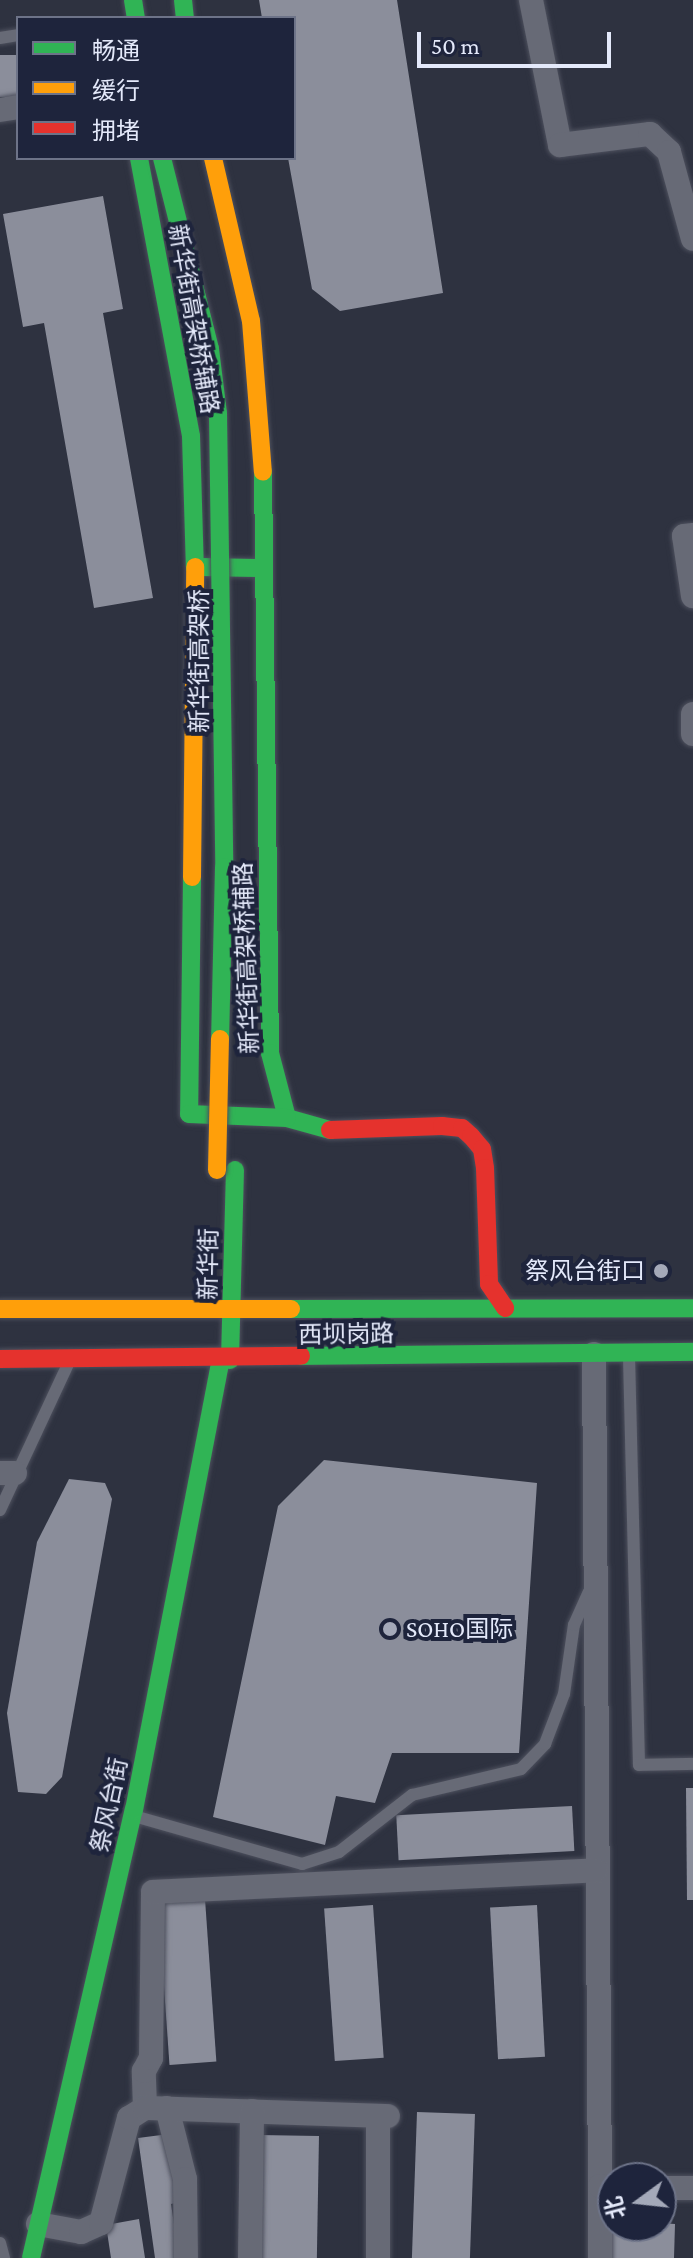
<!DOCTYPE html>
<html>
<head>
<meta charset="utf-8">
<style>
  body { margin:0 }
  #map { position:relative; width:693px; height:2258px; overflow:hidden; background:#2e3240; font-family:"Crimson Pro","Noto Sans SC",serif }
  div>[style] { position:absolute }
  .building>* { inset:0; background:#8b8e9b; transform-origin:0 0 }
  .roads { filter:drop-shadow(0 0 2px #4d505d) drop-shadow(0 0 2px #4d505d) }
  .lane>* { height:12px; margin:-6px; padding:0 6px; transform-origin:6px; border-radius:6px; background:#676a76 }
  .street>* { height:24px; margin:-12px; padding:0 12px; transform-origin:12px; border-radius:12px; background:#676a76 }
  .fast>* { height:18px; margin:-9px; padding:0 9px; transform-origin:9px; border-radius:9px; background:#30b455 }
  .slow>* { height:18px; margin:-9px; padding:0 9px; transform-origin:9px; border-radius:9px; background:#ff9f0a }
  .jam>* { height:18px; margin:-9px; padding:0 9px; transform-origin:9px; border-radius:9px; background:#e5322d }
  .bridges { filter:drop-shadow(0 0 2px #4d505d) drop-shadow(0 0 2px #4d505d) }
  .fast-bridge>* { height:18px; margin:-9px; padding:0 9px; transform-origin:9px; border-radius:9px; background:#30b455 }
  .slow-bridge>* { height:18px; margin:-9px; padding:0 9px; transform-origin:9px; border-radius:9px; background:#ff9f0a }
  .dots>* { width:22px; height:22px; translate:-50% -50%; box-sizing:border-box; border:4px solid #1e243c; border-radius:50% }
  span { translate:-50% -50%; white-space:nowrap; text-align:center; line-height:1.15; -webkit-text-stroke:8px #1e243c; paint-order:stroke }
  .street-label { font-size:24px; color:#e4e9fa }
  .poi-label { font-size:24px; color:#e4e9fa }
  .right { translate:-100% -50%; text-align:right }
  .left { translate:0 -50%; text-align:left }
  .legend { position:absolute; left:16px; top:16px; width:280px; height:144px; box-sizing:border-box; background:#1e243c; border:2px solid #6d7388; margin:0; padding:10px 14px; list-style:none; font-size:24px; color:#e4e9fa }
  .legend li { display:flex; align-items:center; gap:16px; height:40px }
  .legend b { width:40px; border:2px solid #6d7388 }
  .north { position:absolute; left:597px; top:2162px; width:80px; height:80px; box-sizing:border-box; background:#1e243c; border:2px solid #6d7388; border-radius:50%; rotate:255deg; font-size:22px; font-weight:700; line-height:32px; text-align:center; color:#e4e9fa }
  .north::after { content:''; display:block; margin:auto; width:28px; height:36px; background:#a4a9b9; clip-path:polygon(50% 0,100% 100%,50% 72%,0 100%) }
  .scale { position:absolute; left:417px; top:32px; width:194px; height:36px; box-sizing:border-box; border:4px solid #e4e9fa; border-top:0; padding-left:10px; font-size:24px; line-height:28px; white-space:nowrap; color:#e4e9fa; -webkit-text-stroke:6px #1e243c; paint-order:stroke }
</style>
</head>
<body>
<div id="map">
  <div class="building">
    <i style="clip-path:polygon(259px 0,397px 0,443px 293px,340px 311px,312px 289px,288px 158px,294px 158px,294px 18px,262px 18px)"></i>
    <i style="left:18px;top:55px;width:42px;height:18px;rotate:90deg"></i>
    <i style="clip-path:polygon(103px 196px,123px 309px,103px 313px,153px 598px,94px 608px,44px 323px,23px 327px,3px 214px)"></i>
    <i style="clip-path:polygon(324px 1460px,537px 1483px,519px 1753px,392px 1753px,375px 1803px,336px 1796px,325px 1845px,213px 1817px,278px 1506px)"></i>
    <i style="clip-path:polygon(69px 1479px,105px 1483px,112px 1499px,62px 1777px,46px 1794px,18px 1792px,7px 1713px,37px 1542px)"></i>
    <i style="clip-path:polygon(686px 1788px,693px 1788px,693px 1900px,687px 1900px)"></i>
    <i style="left:572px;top:1806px;width:45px;height:176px;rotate:87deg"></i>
    <i style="left:205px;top:1899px;width:163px;height:47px;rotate:86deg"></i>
    <i style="left:373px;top:1905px;width:153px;height:49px;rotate:86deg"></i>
    <i style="left:537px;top:1905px;width:152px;height:47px;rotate:87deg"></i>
    <i style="left:417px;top:2112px;width:58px;height:146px;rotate:2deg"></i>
    <i style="clip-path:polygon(169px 2134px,179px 2202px,171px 2204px,179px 2258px,155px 2258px,138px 2138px)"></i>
    <i style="left:259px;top:2135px;width:60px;height:123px;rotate:1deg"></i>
    <i style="clip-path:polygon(139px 2219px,145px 2258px,111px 2258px,106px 2225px)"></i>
    <i style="clip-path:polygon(661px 2223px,675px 2224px,674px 2258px,610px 2258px,611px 2226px)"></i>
  </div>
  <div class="roads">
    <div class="lane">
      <i style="left:0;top:38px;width:18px;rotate:-9deg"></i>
      <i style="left:629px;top:1356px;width:409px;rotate:88.6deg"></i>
      <i style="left:639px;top:1765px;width:54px;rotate:-1.1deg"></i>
      <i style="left:0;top:1510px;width:163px;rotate:-65deg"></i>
      <i style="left:134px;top:1816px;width:175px;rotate:15.9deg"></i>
      <i style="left:302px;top:1864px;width:39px;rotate:-18deg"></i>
      <i style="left:339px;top:1852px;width:93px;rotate:-38deg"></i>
      <i style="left:412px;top:1795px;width:112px;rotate:-13.4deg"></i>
      <i style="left:521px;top:1769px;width:35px;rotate:-46deg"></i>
      <i style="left:545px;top:1744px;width:53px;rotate:-69.2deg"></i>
      <i style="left:564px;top:1694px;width:70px;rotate:-81.8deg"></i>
      <i style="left:574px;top:1625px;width:36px;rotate:-66deg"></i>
      <i style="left:0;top:2243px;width:16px;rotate:75deg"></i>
    </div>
    <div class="street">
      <i style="left:531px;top:0;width:148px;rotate:78.7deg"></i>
      <i style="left:560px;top:145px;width:91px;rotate:-7deg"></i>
      <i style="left:650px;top:134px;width:26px;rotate:43deg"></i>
      <i style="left:669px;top:152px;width:90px;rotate:74.6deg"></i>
      <i style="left:0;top:110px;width:18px;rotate:-9deg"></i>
      <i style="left:693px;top:535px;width:9px;rotate:174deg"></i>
      <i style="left:684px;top:536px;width:61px;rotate:81.5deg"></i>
      <i style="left:693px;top:714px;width:20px;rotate:90deg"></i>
      <i style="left:594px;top:1354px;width:832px;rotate:89.59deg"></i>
      <i style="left:0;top:1473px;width:15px"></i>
      <i style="left:145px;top:2108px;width:37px;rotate:-92deg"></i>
      <i style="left:144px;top:2071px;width:15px;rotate:-62deg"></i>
      <i style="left:151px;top:2058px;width:166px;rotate:-89.3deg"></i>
      <i style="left:153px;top:1892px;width:443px;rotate:-2.8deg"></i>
      <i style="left:167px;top:2108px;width:73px;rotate:75.8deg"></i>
      <i style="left:185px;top:2179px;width:79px;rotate:89.3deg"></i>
      <i style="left:661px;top:2188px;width:32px"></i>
      <i style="left:38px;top:2224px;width:44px;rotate:10.5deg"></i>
      <i style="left:81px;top:2232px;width:22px;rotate:-24deg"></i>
      <i style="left:101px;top:2223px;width:109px;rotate:-75.1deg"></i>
      <i style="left:129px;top:2118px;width:19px;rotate:-32deg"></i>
      <i style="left:145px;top:2108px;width:243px;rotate:1.9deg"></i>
      <i style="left:250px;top:2258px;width:147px;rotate:-89.2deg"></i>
      <i style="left:378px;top:2258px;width:142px;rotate:-90deg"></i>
      <i style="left:600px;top:2258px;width:72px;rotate:-90deg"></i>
      <i style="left:600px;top:2186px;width:13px;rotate:4deg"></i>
    </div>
    <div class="fast">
      <i style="left:133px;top:0;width:18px;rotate:81deg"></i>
      <i style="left:183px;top:0;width:18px;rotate:84deg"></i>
      <i style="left:139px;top:158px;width:283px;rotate:79.4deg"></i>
      <i style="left:191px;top:436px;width:131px;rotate:88.3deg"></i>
      <i style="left:195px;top:567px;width:67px;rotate:0.9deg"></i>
      <i style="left:263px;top:472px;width:581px;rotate:89.31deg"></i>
      <i style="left:270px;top:1053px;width:67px;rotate:75.3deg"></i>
      <i style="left:287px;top:1118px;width:45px;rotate:15.6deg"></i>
      <i style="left:192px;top:877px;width:237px;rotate:90.7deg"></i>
      <i style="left:189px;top:1114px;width:98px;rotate:2.3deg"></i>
      <i style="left:291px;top:1309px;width:402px;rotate:-0.1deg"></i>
      <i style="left:301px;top:1356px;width:392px;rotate:-0.6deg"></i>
      <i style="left:230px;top:1360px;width:190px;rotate:-88.5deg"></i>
      <i style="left:31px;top:2258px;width:460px;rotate:-77.1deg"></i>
      <i style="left:134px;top:1810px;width:458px;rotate:-79.1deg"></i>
    </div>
    <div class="slow">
      <i style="left:213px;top:158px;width:167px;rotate:76.9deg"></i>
      <i style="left:251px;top:321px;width:151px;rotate:85.5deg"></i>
      <i style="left:192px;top:877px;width:310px;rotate:-89.4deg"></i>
      <i style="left:0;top:1309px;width:291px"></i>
    </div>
    <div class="jam">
      <i style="left:330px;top:1130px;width:112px;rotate:-2deg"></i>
      <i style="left:442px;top:1126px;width:20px;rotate:6deg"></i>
      <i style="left:462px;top:1128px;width:12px;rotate:42deg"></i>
      <i style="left:471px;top:1136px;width:17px;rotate:50deg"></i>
      <i style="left:482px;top:1149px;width:19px;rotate:81deg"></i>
      <i style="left:485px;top:1168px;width:116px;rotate:88deg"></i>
      <i style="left:489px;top:1284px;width:29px;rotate:56deg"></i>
      <i style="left:0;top:1359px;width:301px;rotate:-0.6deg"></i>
    </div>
  </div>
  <div class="bridges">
    <div class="fast-bridge">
      <i style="left:162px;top:158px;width:197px;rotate:75.9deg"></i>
      <i style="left:210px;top:349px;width:64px;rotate:82.9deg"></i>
      <i style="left:218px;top:413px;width:454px;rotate:89.2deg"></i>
      <i style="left:224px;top:867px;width:172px;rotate:91.3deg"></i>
    </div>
    <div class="slow-bridge">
      <i style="left:217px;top:1170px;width:131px;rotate:-88.7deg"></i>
    </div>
  </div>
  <div class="dots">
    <i style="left:661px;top:1271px;background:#a4a9b9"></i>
    <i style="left:390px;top:1629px;background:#a4a9b9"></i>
  </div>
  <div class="street-label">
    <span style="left:194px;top:319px;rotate:80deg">新华街高架桥辅路</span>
    <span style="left:199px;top:661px;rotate:-90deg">新华街高架桥</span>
    <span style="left:246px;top:958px;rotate:-92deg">新华街高架桥辅路</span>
    <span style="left:208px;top:1264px;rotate:-89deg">新华街</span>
    <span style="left:346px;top:1334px;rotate:-1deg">西坝岗路</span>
    <span style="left:109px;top:1805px;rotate:-78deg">祭风台街</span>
  </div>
  <div class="poi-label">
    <span class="right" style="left:645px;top:1271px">祭风台街口</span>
    <span class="left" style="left:406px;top:1629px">SOHO国际</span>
  </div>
  <ul class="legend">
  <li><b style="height:10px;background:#30b455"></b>畅通</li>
  <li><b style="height:10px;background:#ff9f0a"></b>缓行</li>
  <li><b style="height:10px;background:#e5322d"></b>拥堵</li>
  </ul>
  <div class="north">北</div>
  <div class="scale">50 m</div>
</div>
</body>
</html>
